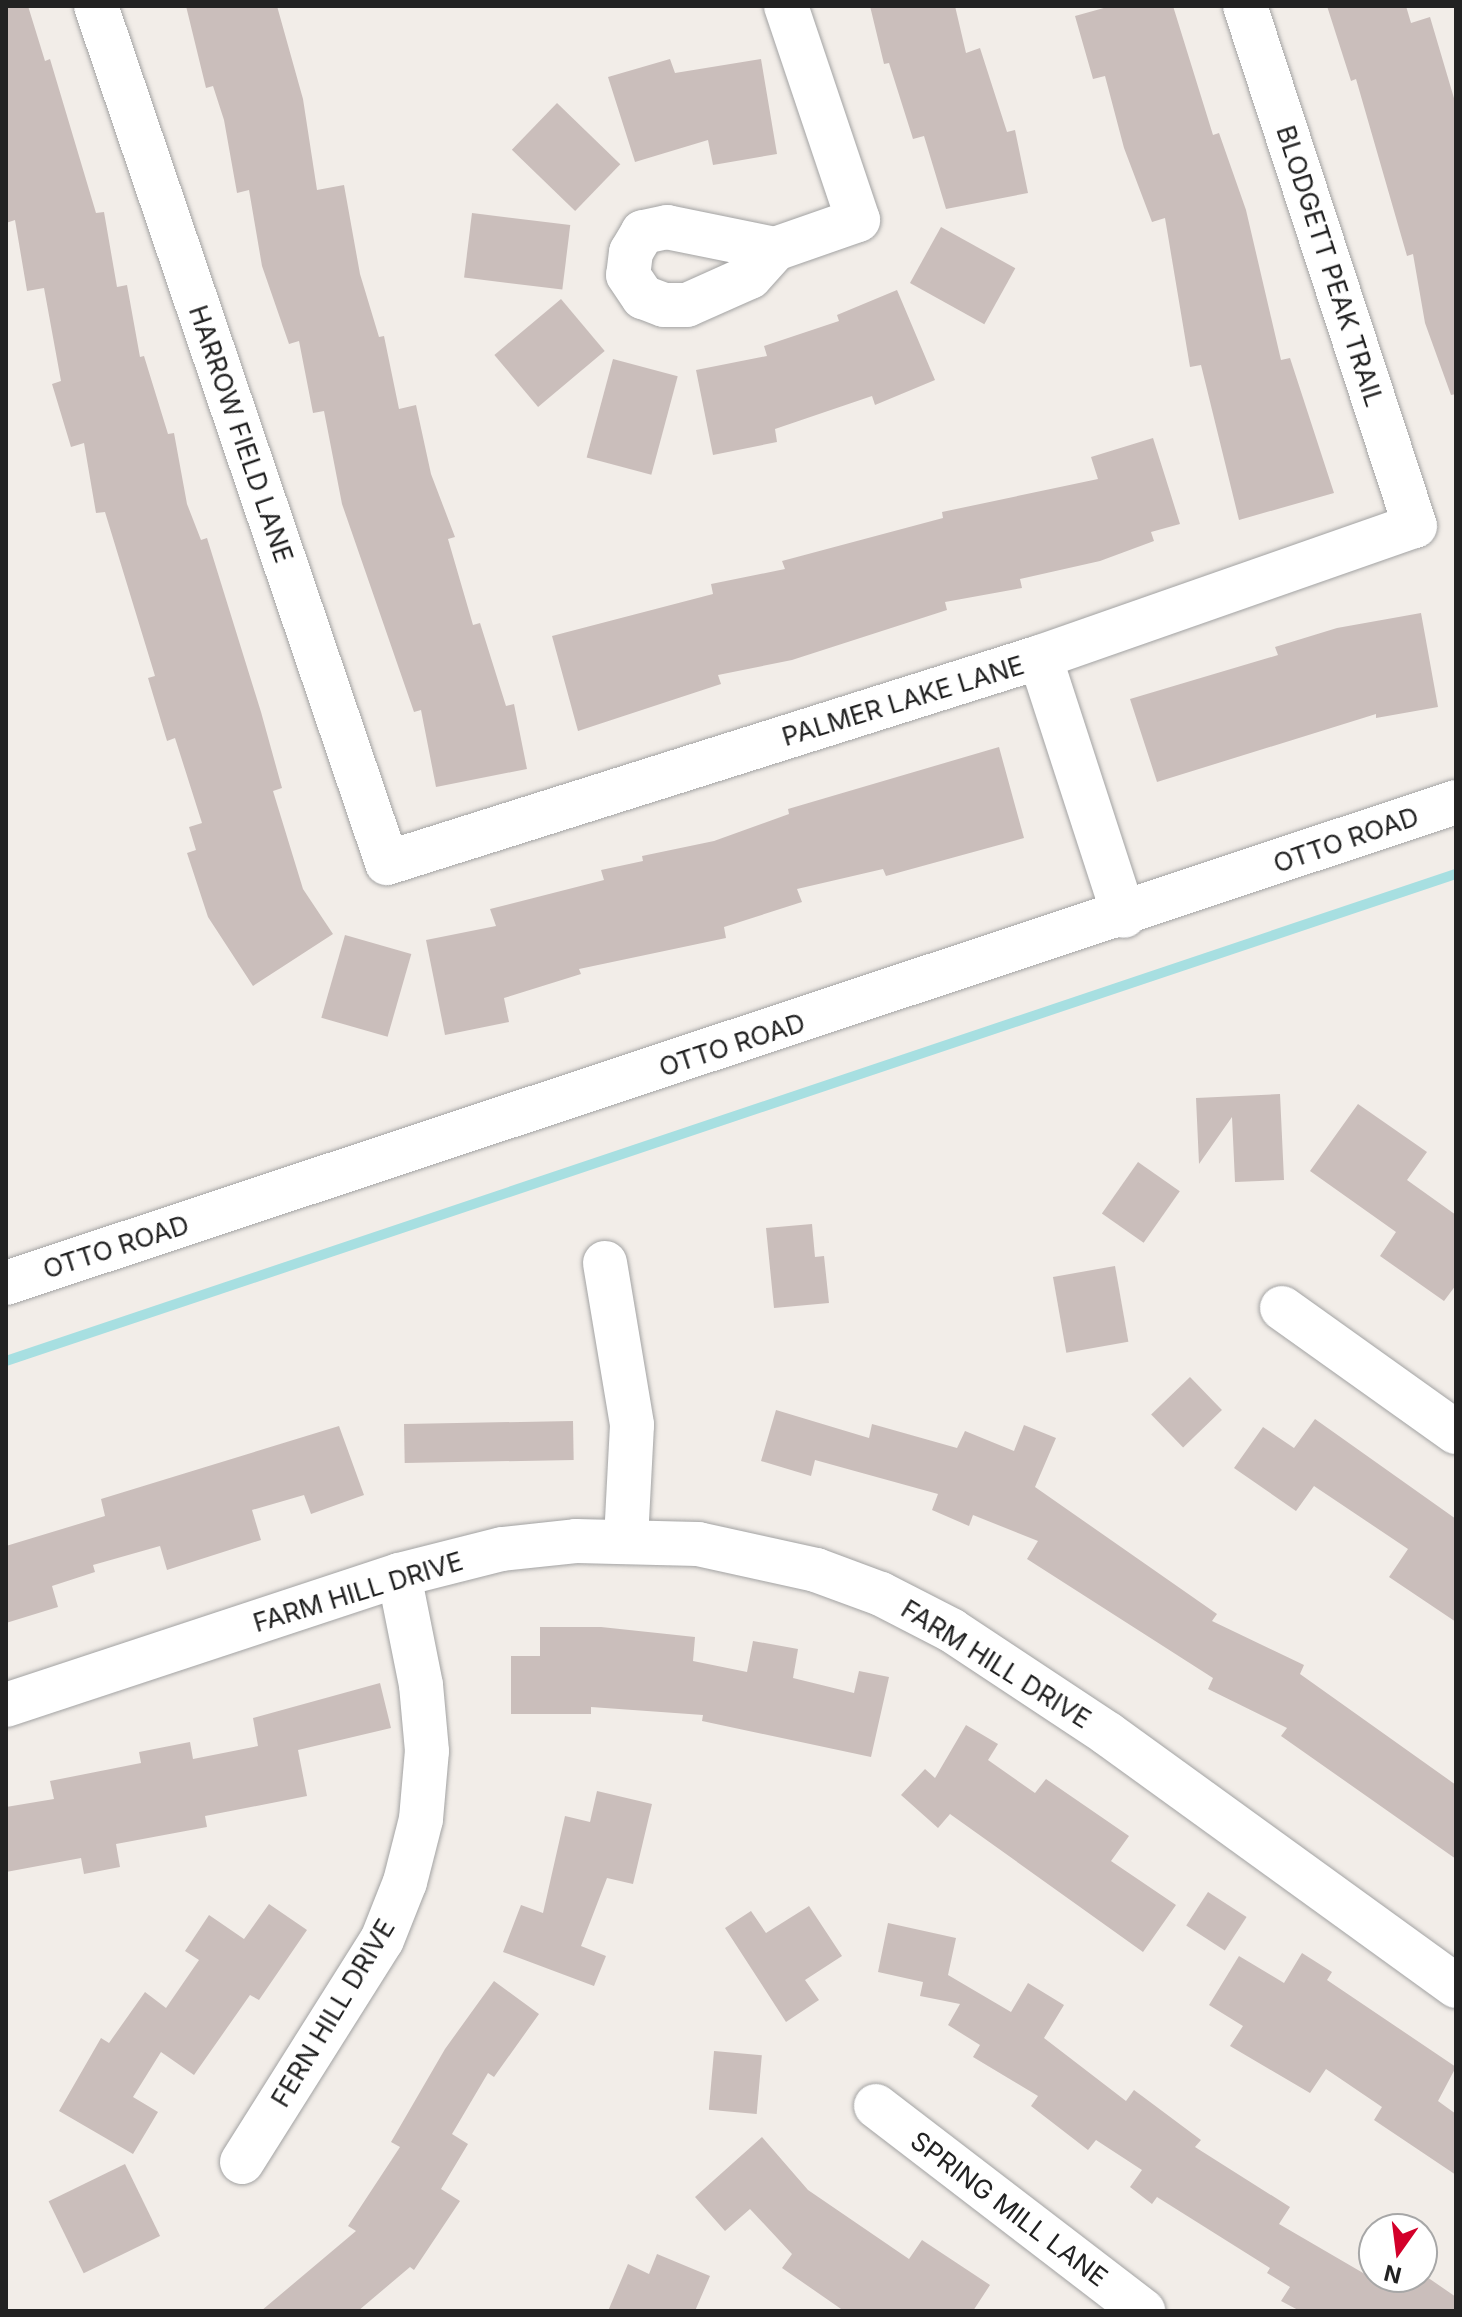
<!DOCTYPE html>
<html>
<head>
<meta charset="utf-8">
<style>
  body { margin:0 }
  #map { position:relative; width:1462px; height:2317px; overflow:hidden; background:#f2ede8; font-family:Inter,sans-serif }
  div>[style] { position:absolute }
  .stream>* { height:10px; margin:-5px; padding:0 5px; transform-origin:5px; border-radius:5px; background:#a7dfe1 }
  .building>* { inset:0; background:#cabebb; transform-origin:0 0 }
  .roads { filter:drop-shadow(0 0 2px #a3a3a3) drop-shadow(0 0 2px #a3a3a3) }
  .minor>* { height:44px; margin:-22px; padding:0 22px; transform-origin:22px; border-radius:22px; background:#fff }
  span { translate:-50% -50%; white-space:nowrap; text-align:center; line-height:1.15; -webkit-text-stroke:7px #fff; paint-order:stroke }
  .street-label { font-size:26px; color:#222 }
  .frame { position:absolute; inset:0; border:8px solid #222; pointer-events:none }
  .north { position:absolute; left:1358px; top:2213px; width:80px; height:80px; box-sizing:border-box; background:#fff; border:2px solid #a7a7a7; border-radius:50%; rotate:194deg; font-size:22px; font-weight:700; line-height:32px; text-align:center; color:#222 }
  .north::after { content:''; display:block; margin:auto; width:28px; height:36px; background:#d3002a; clip-path:polygon(50% 0,100% 100%,50% 72%,0 100%) }
</style>
</head>
<body>
<div id="map">
  <div class="stream">
    <i style="left:6px;top:1361px;width:1530px;rotate:-18.57deg"></i>
  </div>
  <div class="building">
    <i style="clip-path:polygon(6px 6px,28px 6px,45px 61px,50px 59px,96px 213px,104px 212px,117px 287px,127px 285px,140px 357px,144px 356px,168px 434px,174px 433px,187px 504px,201px 540px,207px 538px,261px 712px,282px 788px,273px 791px,303px 889px,333px 934px,253px 986px,208px 917px,187px 853px,196px 850px,189px 827px,202px 823px,175px 738px,167px 741px,148px 678px,155px 676px,105px 512px,96px 513px,84px 443px,71px 447px,52px 384px,61px 381px,44px 288px,27px 291px,15px 220px,6px 223px)"></i>
    <i style="clip-path:polygon(186px 6px,277px 6px,303px 99px,317px 190px,344px 185px,360px 274px,379px 337px,384px 336px,399px 409px,416px 405px,431px 474px,455px 537px,448px 539px,473px 625px,480px 623px,506px 706px,514px 704px,527px 769px,436px 787px,421px 710px,414px 712px,342px 504px,324px 411px,313px 413px,299px 341px,289px 344px,262px 266px,249px 190px,237px 193px,224px 120px,213px 86px,206px 88px)"></i>
    <i style="clip-path:polygon(870px 6px,955px 6px,966px 53px,980px 48px,1007px 132px,1015px 130px,1028px 193px,946px 209px,924px 136px,913px 139px,889px 63px,884px 64px)"></i>
    <i style="clip-path:polygon(1111px 6px,1173px 6px,1213px 135px,1219px 133px,1246px 210px,1281px 360px,1290px 358px,1334px 493px,1239px 520px,1201px 365px,1190px 367px,1165px 218px,1152px 222px,1124px 148px,1105px 76px,1093px 79px,1075px 16px)"></i>
    <i style="clip-path:polygon(1327px 6px,1406px 6px,1411px 23px,1430px 17px,1456px 105px,1456px 394px,1451px 395px,1425px 323px,1413px 254px,1407px 256px,1356px 79px,1351px 81px)"></i>
    <i style="clip-path:polygon(670px 59px,675px 73px,761px 59px,777px 154px,713px 165px,708px 140px,635px 162px,608px 77px)"></i>
    <i style="left:557px;top:103px;width:88px;height:65px;rotate:44deg"></i>
    <i style="left:472px;top:213px;width:99px;height:65px;rotate:7deg"></i>
    <i style="left:941px;top:227px;width:85px;height:64px;rotate:29deg"></i>
    <i style="clip-path:polygon(897px 290px,935px 380px,875px 405px,872px 396px,775px 429px,777px 442px,713px 455px,696px 370px,767px 356px,764px 346px,839px 321px,837px 315px)"></i>
    <i style="left:561px;top:299px;width:68px;height:87px;rotate:50deg"></i>
    <i style="left:613px;top:359px;width:67px;height:102px;rotate:15deg"></i>
    <i style="clip-path:polygon(1153px 438px,1180px 524px,1151px 532px,1154px 541px,1100px 561px,1020px 579px,1022px 588px,945px 602px,947px 610px,792px 660px,718px 675px,721px 684px,578px 731px,552px 636px,713px 594px,711px 584px,785px 569px,782px 561px,943px 518px,942px 512px,1098px 479px,1091px 457px)"></i>
    <i style="clip-path:polygon(1421px 613px,1438px 707px,1376px 718px,1376px 714px,1157px 782px,1130px 699px,1278px 655px,1275px 647px,1337px 628px)"></i>
    <i style="clip-path:polygon(999px 747px,1024px 838px,886px 876px,883px 869px,797px 889px,802px 902px,724px 927px,726px 938px,579px 969px,581px 974px,504px 998px,509px 1022px,445px 1035px,426px 940px,496px 926px,490px 909px,604px 880px,601px 870px,643px 861px,642px 856px,714px 841px,789px 814px,788px 809px)"></i>
    <i style="left:345px;top:935px;width:69px;height:86px;rotate:16deg"></i>
    <i style="clip-path:polygon(1280px 1094px,1284px 1180px,1235px 1182px,1232px 1117px,1199px 1164px,1196px 1098px)"></i>
    <i style="clip-path:polygon(1358px 1104px,1427px 1152px,1407px 1180px,1456px 1215px,1456px 1285px,1444px 1301px,1380px 1256px,1396px 1232px,1310px 1171px)"></i>
    <i style="left:1138px;top:1162px;width:51px;height:63px;rotate:35deg"></i>
    <i style="clip-path:polygon(812px 1224px,815px 1257px,824px 1256px,829px 1303px,774px 1308px,766px 1228px)"></i>
    <i style="left:1115px;top:1266px;width:77px;height:63px;rotate:80deg"></i>
    <i style="left:1190px;top:1377px;width:46px;height:54px;rotate:46deg"></i>
    <i style="clip-path:polygon(776px 1410px,869px 1438px,872px 1424px,957px 1448px,965px 1431px,1014px 1451px,1024px 1425px,1056px 1438px,1035px 1487px,1217px 1614px,1212px 1621px,1304px 1665px,1300px 1674px,1456px 1785px,1456px 1859px,1281px 1736px,1287px 1728px,1208px 1689px,1213px 1678px,1027px 1559px,1038px 1541px,973px 1515px,969px 1526px,932px 1510px,938px 1494px,815px 1460px,811px 1476px,761px 1461px)"></i>
    <i style="clip-path:polygon(1315px 1419px,1456px 1519px,1456px 1622px,1389px 1577px,1408px 1549px,1314px 1486px,1296px 1511px,1234px 1468px,1263px 1427px,1294px 1448px)"></i>
    <i style="left:573px;top:1421px;width:39px;height:169px;rotate:89deg"></i>
    <i style="clip-path:polygon(339px 1426px,364px 1495px,311px 1514px,304px 1495px,252px 1510px,261px 1540px,167px 1570px,160px 1546px,93px 1565px,95px 1572px,52px 1586px,58px 1607px,6px 1623px,6px 1546px,105px 1516px,101px 1499px)"></i>
    <i style="clip-path:polygon(540px 1627px,601px 1627px,695px 1637px,693px 1661px,747px 1672px,753px 1641px,798px 1649px,793px 1678px,854px 1693px,859px 1671px,889px 1677px,871px 1757px,702px 1721px,703px 1715px,591px 1707px,591px 1714px,511px 1714px,511px 1656px,540px 1656px)"></i>
    <i style="clip-path:polygon(380px 1683px,391px 1728px,298px 1750px,307px 1796px,205px 1816px,207px 1827px,116px 1844px,120px 1867px,84px 1874px,81px 1858px,6px 1872px,6px 1807px,54px 1799px,50px 1781px,141px 1763px,139px 1752px,190px 1742px,193px 1759px,258px 1746px,253px 1718px)"></i>
    <i style="clip-path:polygon(966px 1725px,998px 1744px,988px 1760px,1035px 1793px,1046px 1779px,1129px 1836px,1111px 1861px,1176px 1905px,1143px 1952px,950px 1814px,938px 1828px,901px 1795px,925px 1769px,935px 1778px)"></i>
    <i style="clip-path:polygon(597px 1791px,652px 1804px,633px 1884px,607px 1878px,581px 1946px,606px 1956px,594px 1986px,503px 1952px,521px 1905px,543px 1913px,565px 1816px,590px 1822px)"></i>
    <i style="left:1208px;top:1892px;width:46px;height:40px;rotate:33deg"></i>
    <i style="clip-path:polygon(269px 1904px,307px 1930px,259px 2000px,250px 1995px,194px 2075px,161px 2052px,133px 2097px,158px 2112px,133px 2154px,59px 2111px,101px 2038px,109px 2043px,145px 1992px,166px 2008px,199px 1960px,185px 1951px,209px 1915px,244px 1939px)"></i>
    <i style="clip-path:polygon(809px 1906px,842px 1956px,805px 1980px,819px 2000px,786px 2022px,725px 1928px,751px 1911px,766px 1933px)"></i>
    <i style="clip-path:polygon(888px 1923px,956px 1938px,948px 1975px,1011px 2012px,1028px 1983px,1064px 2005px,1044px 2038px,1126px 2101px,1134px 2090px,1201px 2140px,1195px 2147px,1290px 2207px,1279px 2224px,1370px 2277px,1427px 2277px,1456px 2297px,1456px 2311px,1300px 2311px,1281px 2301px,1290px 2287px,1267px 2273px,1270px 2268px,1157px 2197px,1152px 2204px,1130px 2187px,1142px 2170px,1096px 2140px,1088px 2150px,1031px 2106px,1038px 2096px,973px 2057px,980px 2045px,948px 2025px,960px 2004px,920px 1996px,923px 1982px,878px 1972px)"></i>
    <i style="clip-path:polygon(1302px 1953px,1332px 1972px,1327px 1980px,1456px 2067px,1438px 2101px,1456px 2114px,1456px 2175px,1374px 2120px,1382px 2107px,1326px 2069px,1310px 2093px,1230px 2046px,1243px 2026px,1209px 2005px,1239px 1956px,1284px 1983px)"></i>
    <i style="clip-path:polygon(494px 1981px,539px 2014px,494px 2077px,488px 2073px,452px 2134px,468px 2144px,441px 2189px,460px 2201px,414px 2270px,410px 2267px,358px 2311px,261px 2311px,356px 2231px,348px 2226px,400px 2147px,391px 2142px,445px 2049px)"></i>
    <i style="left:714px;top:2051px;width:48px;height:59px;rotate:5deg"></i>
    <i style="clip-path:polygon(762px 2137px,808px 2190px,909px 2259px,922px 2240px,990px 2285px,973px 2311px,844px 2311px,782px 2268px,792px 2254px,750px 2209px,725px 2231px,695px 2197px)"></i>
    <i style="left:125px;top:2164px;width:80px;height:85px;rotate:64deg"></i>
    <i style="clip-path:polygon(657px 2254px,710px 2276px,695px 2311px,608px 2311px,628px 2264px,649px 2274px)"></i>
  </div>
  <div class="roads">
    <div class="minor">
      <i style="left:96px;top:6px;width:905px;rotate:71.24deg"></i>
      <i style="left:387px;top:863px;width:685px;rotate:-17.51deg"></i>
      <i style="left:1040px;top:657px;width:397px;rotate:-19.3deg"></i>
      <i style="left:1415px;top:526px;width:547px;rotate:-108.1deg"></i>
      <i style="left:775px;top:249px;width:110px;rotate:-168.5deg"></i>
      <i style="left:667px;top:227px;width:25px;rotate:168deg"></i>
      <i style="left:643px;top:232px;width:23px;rotate:121deg"></i>
      <i style="left:631px;top:252px;width:23px;rotate:97deg"></i>
      <i style="left:628px;top:275px;width:27px;rotate:56deg"></i>
      <i style="left:643px;top:297px;width:22px;rotate:21deg"></i>
      <i style="left:664px;top:305px;width:23px"></i>
      <i style="left:687px;top:305px;width:69px;rotate:-24deg"></i>
      <i style="left:750px;top:277px;width:38px;rotate:-48deg"></i>
      <i style="left:775px;top:249px;width:88px;rotate:-19.3deg"></i>
      <i style="left:858px;top:220px;width:226px;rotate:-108.6deg"></i>
      <i style="left:1040px;top:657px;width:272px;rotate:72deg"></i>
      <i style="left:605px;top:1263px;width:164px;rotate:80.5deg"></i>
      <i style="left:632px;top:1425px;width:115px;rotate:93deg"></i>
      <i style="left:6px;top:1283px;width:1528px;rotate:-18.35deg"></i>
      <i style="left:1282px;top:1308px;width:214px;rotate:35.5deg"></i>
      <i style="left:6px;top:1705px;width:414px;rotate:-18.3deg"></i>
      <i style="left:399px;top:1575px;width:106px;rotate:-14.2deg"></i>
      <i style="left:502px;top:1549px;width:74px;rotate:-6.2deg"></i>
      <i style="left:576px;top:1541px;width:122px;rotate:1.4deg"></i>
      <i style="left:698px;top:1544px;width:121px;rotate:12.4deg"></i>
      <i style="left:816px;top:1570px;width:69px;rotate:20.3deg"></i>
      <i style="left:881px;top:1594px;width:79px;rotate:27.2deg"></i>
      <i style="left:951px;top:1630px;width:188px;rotate:33.5deg"></i>
      <i style="left:1108px;top:1734px;width:430px;rotate:35.9deg"></i>
      <i style="left:876px;top:2106px;width:337px;rotate:37.5deg"></i>
      <i style="left:242px;top:2162px;width:262px;rotate:-57.8deg"></i>
      <i style="left:382px;top:1940px;width:62px;rotate:-68.4deg"></i>
      <i style="left:405px;top:1882px;width:65px;rotate:-75.7deg"></i>
      <i style="left:421px;top:1819px;width:68px;rotate:-85deg"></i>
      <i style="left:427px;top:1751px;width:66px;rotate:-95.2deg"></i>
      <i style="left:421px;top:1685px;width:112px;rotate:-101.3deg"></i>
    </div>
  </div>
  <div class="street-label">
    <span style="left:1330px;top:266px;rotate:72deg">BLODGETT PEAK TRAIL</span>
    <span style="left:241px;top:434px;rotate:71deg">HARROW FIELD LANE</span>
    <span style="left:903px;top:701px;rotate:-17deg">PALMER LAKE LANE</span>
    <span style="left:1346px;top:840px;rotate:-19deg">OTTO ROAD</span>
    <span style="left:732px;top:1045px;rotate:-18deg">OTTO ROAD</span>
    <span style="left:116px;top:1247px;rotate:-18deg">OTTO ROAD</span>
    <span style="left:358px;top:1592px;rotate:-17deg">FARM HILL DRIVE</span>
    <span style="left:996px;top:1664px;rotate:32deg">FARM HILL DRIVE</span>
    <span style="left:333px;top:2013px;rotate:-59deg">FERN HILL DRIVE</span>
    <span style="left:1009px;top:2209px;rotate:37deg">SPRING MILL LANE</span>
  </div>
  <div class="frame"></div>
  <div class="north">N</div>
</div>
</body>
</html>
